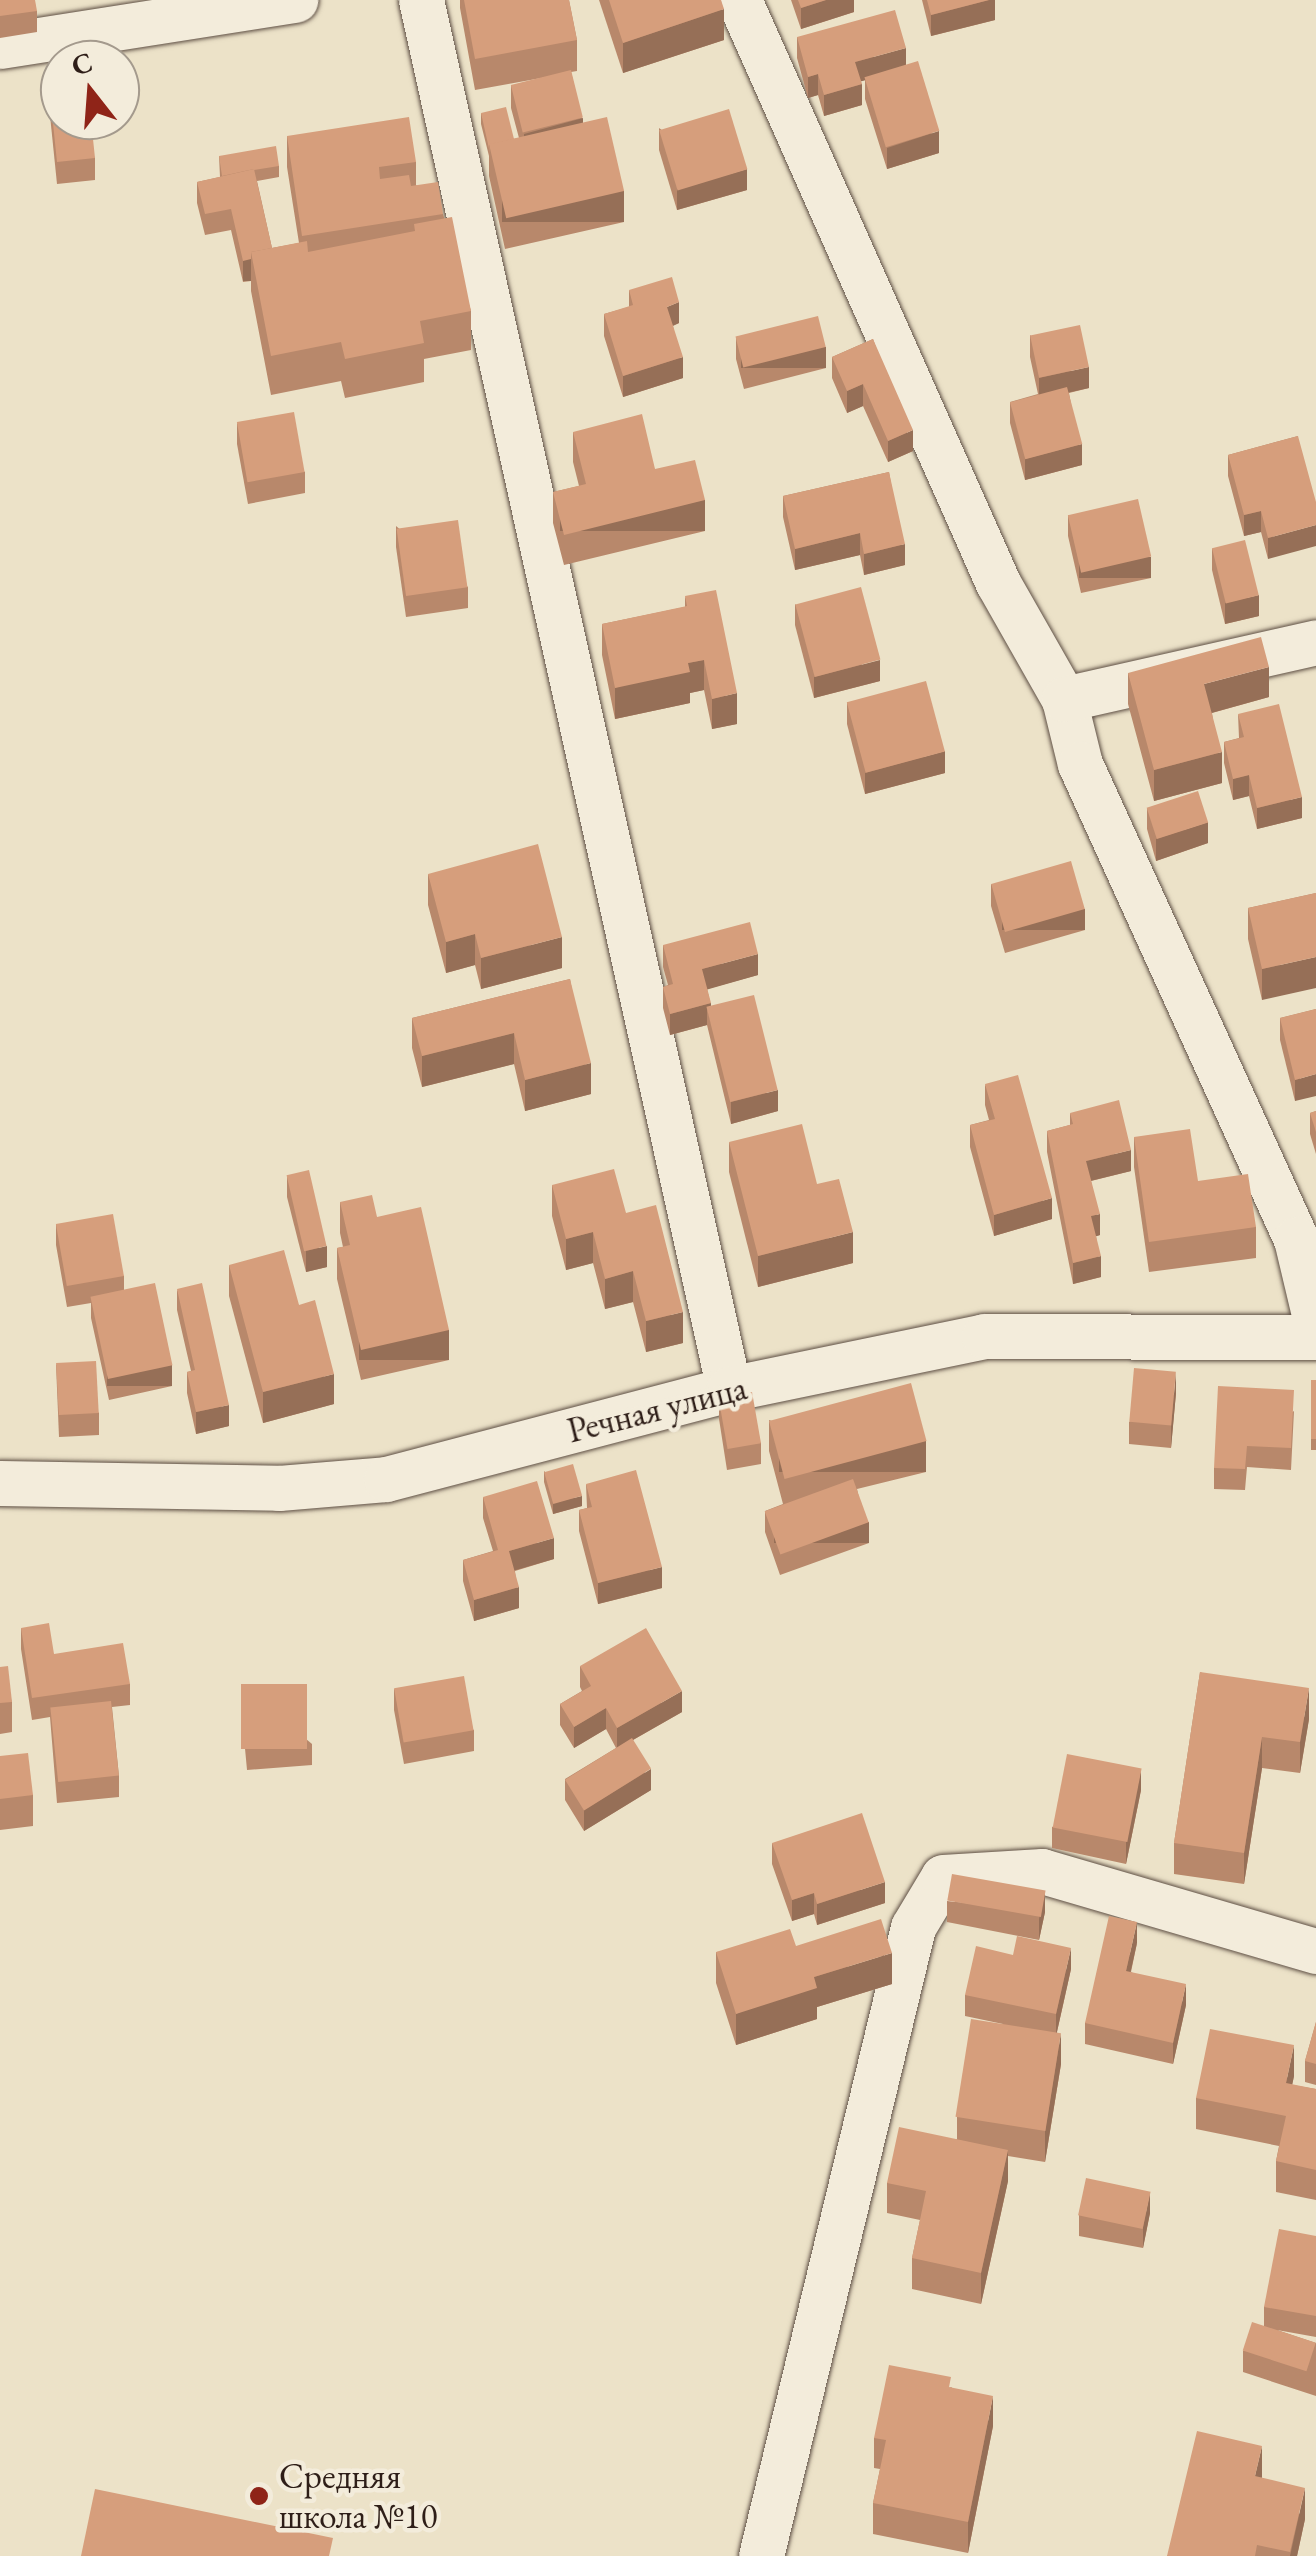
<!DOCTYPE html>
<html>
<head>
<meta charset="utf-8">
<style>
  body { margin:0 }
  #map { position:relative; width:1316px; height:2556px; overflow:hidden; background:#ece2c8; font-family:"EB Garamond",serif }
  div>[style] { position:absolute }
  .roads { filter:drop-shadow(0 0 2px #5e4f44) drop-shadow(0 0 2px #5e4f44) }
  .minor>* { height:45px; margin:-22.5px; padding:0 22.5px; transform-origin:22.5px; border-radius:22.5px; background:#f3ecdb }
  .wall>* { inset:0; background:#b8886b; transform-origin:0 0 }
  .shaded-wall>* { inset:0; background:#966f57; transform-origin:0 0 }
  .building>* { inset:0; background:#d69e7c; transform-origin:0 0 }
  .dots>* { width:28px; height:28px; translate:-50% -50%; box-sizing:border-box; border:5px solid #f3ecdb; border-radius:50% }
  span { translate:-50% -50%; white-space:nowrap; text-align:center; line-height:1.15; -webkit-text-stroke:9px #f3ecdb; paint-order:stroke }
  .street-label { font-size:35px; color:#2e1e18 }
  .poi-label { font-size:35px; color:#2e1e18 }
  .left { translate:0 -50%; text-align:left }
  .north { position:absolute; left:40px; top:40px; width:100px; height:100px; box-sizing:border-box; background:#f3ecdb; border:2px solid #a49a8d; border-radius:50%; rotate:343deg; font-size:28px; font-weight:700; line-height:40px; text-align:center; color:#2e1e18 }
  .north::after { content:''; display:block; margin:auto; width:35px; height:45px; background:#8f2418; clip-path:polygon(50% 0,100% 100%,50% 72%,0 100%) }
</style>
</head>
<body>
<div id="map">
  <div class="roads">
    <div class="minor">
      <i style="left:421px;top:0;width:1423px;rotate:77.5deg"></i>
      <i style="left:739px;top:0;width:638px;rotate:66.05deg"></i>
      <i style="left:998px;top:583px;width:133px;rotate:60.4deg"></i>
      <i style="left:1064px;top:699px;width:67px;rotate:76.2deg"></i>
      <i style="left:1080px;top:764px;width:522px;rotate:65.55deg"></i>
      <i style="left:1296px;top:1239px;width:86px;rotate:76.6deg"></i>
      <i style="left:0;top:46px;width:299px;rotate:-8.9deg"></i>
      <i style="left:1064px;top:699px;width:258px;rotate:-12.7deg"></i>
      <i style="left:0;top:1483px;width:279px;rotate:1deg"></i>
      <i style="left:279px;top:1488px;width:107px;rotate:-4.8deg"></i>
      <i style="left:386px;top:1479px;width:355px;rotate:-14.7deg"></i>
      <i style="left:729px;top:1389px;width:260px;rotate:-11.7deg"></i>
      <i style="left:984px;top:1336px;width:332px;rotate:0.2deg"></i>
      <i style="left:761px;top:2556px;width:647px;rotate:-76.41deg"></i>
      <i style="left:913px;top:1927px;width:58px;rotate:-59deg"></i>
      <i style="left:943px;top:1877px;width:99px;rotate:-3.5deg"></i>
      <i style="left:1042px;top:1871px;width:285px;rotate:16.3deg"></i>
    </div>
  </div>
  <div class="wall">
    <i style="clip-path:polygon(0 0,37px 11px,37px 32px,0 38px)"></i>
    <i style="clip-path:polygon(460px 0,569px 0,577px 40px,577px 71px,571px 72px,583px 123px,624px 222px,505px 249px,489px 176px,489px 156px,481px 124px,481px 113px,514px 139px,519px 138px,511px 108px,511px 86px,547px 77px,475px 90px,460px 8px)"></i>
    <i style="clip-path:polygon(599px 0,721px 0,724px 40px,623px 73px)"></i>
    <i style="clip-path:polygon(791px 0,854px 0,854px 12px,801px 29px)"></i>
    <i style="clip-path:polygon(922px 0,995px 0,995px 20px,931px 36px)"></i>
    <i style="clip-path:polygon(797px 37px,906px 65px,939px 153px,887px 169px,865px 99px,865px 80px,861px 81px,862px 105px,824px 116px,818px 95px,808px 98px,797px 58px)"></i>
    <i style="clip-path:polygon(48px 75px,95px 158px,95px 180px,57px 184px,48px 96px)"></i>
    <i style="clip-path:polygon(659px 128px,747px 190px,677px 210px,659px 150px)"></i>
    <i style="clip-path:polygon(287px 136px,416px 162px,416px 185px,443px 214px,471px 311px,471px 350px,424px 359px,424px 382px,345px 398px,341px 381px,271px 395px,251px 291px,251px 281px,243px 282px,231px 230px,205px 235px,197px 203px,197px 182px,220px 177px,219px 156px,279px 166px,279px 177px,257px 181px,272px 248px,299px 243px,287px 167px)"></i>
    <i style="clip-path:polygon(629px 290px,679px 323px,673px 326px,683px 378px,623px 397px,604px 336px,604px 314px,629px 307px)"></i>
    <i style="clip-path:polygon(1030px 335px,1089px 388px,1069px 393px,1082px 465px,1025px 480px,1010px 423px,1010px 402px,1038px 394px,1030px 357px)"></i>
    <i style="clip-path:polygon(736px 337px,826px 368px,744px 389px,736px 359px)"></i>
    <i style="clip-path:polygon(873px 339px,913px 451px,888px 462px,863px 406px,847px 413px,832px 378px,832px 357px)"></i>
    <i style="clip-path:polygon(237px 423px,305px 472px,305px 493px,248px 504px,237px 444px)"></i>
    <i style="clip-path:polygon(573px 432px,655px 469px,705px 531px,564px 565px,553px 523px,553px 492px,579px 486px,573px 462px)"></i>
    <i style="clip-path:polygon(1298px 436px,1268px 559px,1261px 532px,1244px 536px,1228px 476px,1228px 455px)"></i>
    <i style="clip-path:polygon(889px 472px,905px 565px,864px 575px,860px 555px,795px 570px,783px 517px,783px 496px)"></i>
    <i style="clip-path:polygon(1068px 515px,1151px 578px,1081px 593px,1068px 536px)"></i>
    <i style="clip-path:polygon(396px 526px,468px 587px,468px 608px,406px 617px,396px 547px)"></i>
    <i style="clip-path:polygon(1212px 548px,1259px 616px,1225px 624px,1212px 570px)"></i>
    <i style="clip-path:polygon(685px 596px,737px 724px,712px 729px,704px 690px,690px 693px,690px 703px,615px 719px,602px 655px,602px 624px,685px 607px)"></i>
    <i style="clip-path:polygon(795px 604px,880px 681px,814px 698px,795px 625px)"></i>
    <i style="clip-path:polygon(1128px 673px,1269px 697px,1212px 713px,1222px 783px,1154px 801px,1128px 704px)"></i>
    <i style="clip-path:polygon(847px 702px,945px 773px,865px 794px,847px 724px)"></i>
    <i style="clip-path:polygon(1238px 714px,1302px 818px,1257px 829px,1249px 796px,1233px 800px,1224px 763px,1224px 742px,1239px 738px)"></i>
    <i style="clip-path:polygon(1147px 808px,1208px 843px,1156px 861px,1147px 829px)"></i>
    <i style="clip-path:polygon(428px 874px,562px 968px,481px 989px,475px 965px,446px 973px,428px 905px)"></i>
    <i style="clip-path:polygon(991px 884px,1085px 930px,1005px 953px,991px 906px)"></i>
    <i style="clip-path:polygon(1316px 893px,1262px 1000px,1248px 939px,1248px 908px)"></i>
    <i style="clip-path:polygon(663px 945px,758px 975px,707px 989px,711px 1006px,778px 1111px,731px 1124px,707px 1025px,670px 1035px,663px 1008px,663px 987px,668px 985px,663px 967px)"></i>
    <i style="clip-path:polygon(570px 979px,591px 1094px,525px 1111px,514px 1064px,422px 1087px,412px 1048px,412px 1018px)"></i>
    <i style="clip-path:polygon(1316px 1009px,1295px 1101px,1280px 1040px,1280px 1018px)"></i>
    <i style="clip-path:polygon(985px 1084px,1052px 1219px,994px 1236px,970px 1147px,970px 1125px,989px 1120px,985px 1105px)"></i>
    <i style="clip-path:polygon(1316px 1111px,1316px 1154px,1310px 1134px,1310px 1113px)"></i>
    <i style="clip-path:polygon(1070px 1113px,1131px 1171px,1091px 1181px,1100px 1235px,1096px 1236px,1101px 1277px,1073px 1284px,1047px 1152px,1047px 1131px,1070px 1125px)"></i>
    <i style="clip-path:polygon(1134px 1137px,1256px 1227px,1256px 1258px,1149px 1272px,1134px 1167px)"></i>
    <i style="clip-path:polygon(729px 1142px,853px 1263px,758px 1287px,729px 1172px)"></i>
    <i style="clip-path:polygon(287px 1175px,327px 1267px,306px 1272px,287px 1197px)"></i>
    <i style="clip-path:polygon(552px 1185px,626px 1213px,683px 1343px,646px 1352px,633px 1302px,605px 1309px,593px 1263px,566px 1270px,552px 1216px)"></i>
    <i style="clip-path:polygon(340px 1202px,377px 1217px,449px 1360px,361px 1380px,337px 1279px,337px 1248px,343px 1247px,340px 1233px)"></i>
    <i style="clip-path:polygon(56px 1224px,124px 1276px,124px 1290px,172px 1386px,109px 1400px,91px 1318px,91px 1303px,67px 1307px,56px 1245px)"></i>
    <i style="clip-path:polygon(229px 1265px,299px 1305px,334px 1404px,263px 1423px,229px 1296px)"></i>
    <i style="clip-path:polygon(177px 1289px,229px 1426px,196px 1434px,187px 1393px,187px 1372px,191px 1371px,177px 1310px)"></i>
    <i style="clip-path:polygon(56px 1364px,99px 1413px,99px 1435px,59px 1437px)"></i>
    <i style="left:1311px;top:1380px;width:5px;height:70px"></i>
    <i style="clip-path:polygon(1176px 1393px,1171px 1448px,1129px 1444px,1129px 1422px)"></i>
    <i style="clip-path:polygon(719px 1398px,761px 1443px,761px 1464px,727px 1470px,719px 1419px)"></i>
    <i style="clip-path:polygon(1294px 1411px,1291px 1470px,1247px 1467px,1245px 1490px,1214px 1489px,1214px 1468px)"></i>
    <i style="clip-path:polygon(769px 1420px,926px 1472px,857px 1489px,869px 1543px,780px 1575px,765px 1532px,765px 1511px,783px 1504px,769px 1451px)"></i>
    <i style="clip-path:polygon(544px 1471px,582px 1506px,553px 1514px,544px 1482px)"></i>
    <i style="clip-path:polygon(586px 1484px,662px 1588px,598px 1604px,579px 1531px,579px 1510px,587px 1508px)"></i>
    <i style="clip-path:polygon(483px 1497px,554px 1559px,515px 1571px,519px 1608px,474px 1621px,463px 1581px,463px 1560px,493px 1551px,483px 1518px)"></i>
    <i style="clip-path:polygon(21px 1628px,54px 1654px,130px 1684px,130px 1705px,112px 1707px,119px 1776px,119px 1797px,57px 1803px,50px 1717px,32px 1720px,21px 1649px)"></i>
    <i style="clip-path:polygon(580px 1666px,682px 1712px,633px 1740px,651px 1790px,584px 1831px,565px 1800px,565px 1779px,616px 1748px,606px 1729px,574px 1748px,560px 1725px,560px 1704px,582px 1691px,580px 1687px)"></i>
    <i style="clip-path:polygon(0 1667px,12px 1702px,12px 1732px,0 1734px)"></i>
    <i style="clip-path:polygon(1200px 1672px,1309px 1719px,1300px 1773px,1262px 1768px,1244px 1884px,1174px 1874px,1174px 1843px)"></i>
    <i style="clip-path:polygon(241px 1684px,312px 1744px,312px 1765px,247px 1770px,241px 1705px)"></i>
    <i style="clip-path:polygon(394px 1689px,474px 1730px,474px 1751px,404px 1764px,394px 1710px)"></i>
    <i style="clip-path:polygon(0 1756px,33px 1795px,33px 1826px,0 1830px)"></i>
    <i style="clip-path:polygon(1141px 1790px,1126px 1864px,1052px 1848px,1052px 1827px)"></i>
    <i style="clip-path:polygon(772px 1843px,885px 1903px,817px 1925px,814px 1914px,792px 1921px,772px 1864px)"></i>
    <i style="clip-path:polygon(947px 1901px,1045px 1912px,1039px 1940px,947px 1922px)"></i>
    <i style="clip-path:polygon(1137px 1943px,1131px 1972px,1186px 2005px,1173px 2064px,1085px 2044px,1085px 2023px)"></i>
    <i style="clip-path:polygon(796px 1946px,892px 1984px,817px 2007px,817px 2019px,736px 2045px,716px 1983px,716px 1952px)"></i>
    <i style="clip-path:polygon(1071px 1969px,1057px 2032px,1061px 2064px,1045px 2162px,1008px 2156px,1008px 2181px,981px 2304px,912px 2289px,912px 2258px,920px 2220px,887px 2213px,887px 2183px,957px 2139px,957px 2117px,1003px 2024px,965px 2016px,965px 1995px)"></i>
    <i style="clip-path:polygon(1316px 2022px,1316px 2085px,1305px 2082px,1305px 2061px)"></i>
    <i style="clip-path:polygon(1294px 2076px,1292px 2085px,1316px 2089px,1316px 2200px,1276px 2192px,1276px 2161px,1279px 2146px,1196px 2129px,1196px 2098px)"></i>
    <i style="clip-path:polygon(1150px 2213px,1143px 2248px,1079px 2236px,1079px 2215px)"></i>
    <i style="clip-path:polygon(1316px 2236px,1316px 2337px,1277px 2330px,1316px 2343px,1316px 2396px,1243px 2372px,1243px 2351px,1264px 2326px,1264px 2307px)"></i>
    <i style="clip-path:polygon(951px 2387px,993px 2426px,968px 2553px,873px 2534px,873px 2503px,880px 2469px,874px 2468px,874px 2438px)"></i>
    <i style="clip-path:polygon(1262px 2478px,1305px 2519px,1297px 2556px,1167px 2556px)"></i>
  </div>
  <div class="shaded-wall">
    <i style="clip-path:polygon(826px 0,854px 0,854px 12px,801px 29px,801px 8px)"></i>
    <i style="clip-path:polygon(989px 0,995px 0,995px 20px,931px 36px,931px 15px)"></i>
    <i style="clip-path:polygon(724px 9px,724px 40px,623px 73px,623px 43px)"></i>
    <i style="clip-path:polygon(906px 48px,906px 69px,855px 83px,855px 62px)"></i>
    <i style="clip-path:polygon(818px 74px,818px 95px,808px 98px,808px 77px)"></i>
    <i style="clip-path:polygon(862px 84px,862px 105px,824px 116px,824px 95px)"></i>
    <i style="clip-path:polygon(583px 118px,583px 139px,524px 156px,524px 134px)"></i>
    <i style="clip-path:polygon(939px 131px,939px 153px,887px 169px,887px 148px)"></i>
    <i style="clip-path:polygon(747px 169px,747px 190px,677px 210px,677px 189px)"></i>
    <i style="left:624px;top:191px;width:31px;height:122px;rotate:90deg"></i>
    <i style="left:251px;top:259px;width:22px;height:8px;rotate:90deg"></i>
    <i style="clip-path:polygon(679px 302px,679px 323px,667px 328px,667px 307px)"></i>
    <i style="left:826px;top:347px;width:21px;height:85px;rotate:90deg"></i>
    <i style="clip-path:polygon(683px 357px,683px 378px,623px 397px,623px 376px)"></i>
    <i style="clip-path:polygon(1089px 367px,1089px 388px,1039px 399px,1039px 378px)"></i>
    <i style="clip-path:polygon(863px 384px,863px 406px,847px 413px,847px 391px)"></i>
    <i style="clip-path:polygon(913px 430px,913px 451px,888px 462px,888px 441px)"></i>
    <i style="clip-path:polygon(1082px 444px,1082px 465px,1025px 480px,1025px 459px)"></i>
    <i style="left:705px;top:500px;width:31px;height:145px;rotate:90deg"></i>
    <i style="clip-path:polygon(1261px 511px,1261px 532px,1244px 536px,1244px 515px)"></i>
    <i style="clip-path:polygon(1316px 525px,1316px 546px,1268px 559px,1268px 538px)"></i>
    <i style="clip-path:polygon(860px 533px,860px 555px,795px 570px,795px 549px)"></i>
    <i style="clip-path:polygon(905px 544px,905px 565px,864px 575px,864px 554px)"></i>
    <i style="left:1151px;top:557px;width:21px;height:72px;rotate:90deg"></i>
    <i style="clip-path:polygon(1259px 595px,1259px 616px,1225px 624px,1225px 603px)"></i>
    <i style="clip-path:polygon(704px 660px,704px 690px,690px 693px,690px 703px,615px 719px,615px 688px,688px 663px)"></i>
    <i style="clip-path:polygon(880px 660px,880px 681px,814px 698px,814px 677px)"></i>
    <i style="clip-path:polygon(1269px 667px,1269px 697px,1204px 715px,1204px 684px)"></i>
    <i style="clip-path:polygon(737px 693px,737px 724px,712px 729px,712px 699px)"></i>
    <i style="clip-path:polygon(945px 751px,945px 773px,865px 794px,865px 773px)"></i>
    <i style="clip-path:polygon(1222px 752px,1222px 783px,1154px 801px,1154px 770px)"></i>
    <i style="clip-path:polygon(1249px 775px,1249px 796px,1233px 800px,1233px 779px)"></i>
    <i style="clip-path:polygon(1302px 797px,1302px 818px,1257px 829px,1257px 808px)"></i>
    <i style="clip-path:polygon(1208px 822px,1208px 843px,1156px 861px,1156px 839px)"></i>
    <i style="left:1085px;top:909px;width:21px;height:83px;rotate:90deg"></i>
    <i style="clip-path:polygon(475px 934px,475px 965px,446px 973px,446px 942px)"></i>
    <i style="clip-path:polygon(562px 937px,562px 968px,481px 989px,481px 958px)"></i>
    <i style="clip-path:polygon(758px 954px,758px 975px,702px 991px,702px 969px)"></i>
    <i style="clip-path:polygon(1316px 957px,1316px 988px,1262px 1000px,1262px 969px)"></i>
    <i style="clip-path:polygon(711px 1003px,711px 1023px,707px 1007px,707px 1025px,670px 1035px,670px 1014px)"></i>
    <i style="clip-path:polygon(514px 1033px,514px 1064px,422px 1087px,422px 1056px)"></i>
    <i style="clip-path:polygon(591px 1063px,591px 1094px,525px 1111px,525px 1080px)"></i>
    <i style="clip-path:polygon(1316px 1074px,1316px 1096px,1295px 1101px,1295px 1080px)"></i>
    <i style="clip-path:polygon(778px 1090px,778px 1111px,731px 1124px,731px 1102px)"></i>
    <i style="clip-path:polygon(1131px 1150px,1131px 1171px,1086px 1182px,1086px 1161px)"></i>
    <i style="clip-path:polygon(1052px 1198px,1052px 1219px,994px 1236px,994px 1215px)"></i>
    <i style="clip-path:polygon(1100px 1214px,1100px 1235px,1091px 1238px,1091px 1216px)"></i>
    <i style="clip-path:polygon(593px 1232px,593px 1263px,566px 1270px,566px 1239px)"></i>
    <i style="clip-path:polygon(853px 1232px,853px 1263px,758px 1287px,758px 1256px)"></i>
    <i style="clip-path:polygon(327px 1246px,327px 1267px,306px 1272px,306px 1251px)"></i>
    <i style="clip-path:polygon(1101px 1256px,1101px 1277px,1073px 1284px,1073px 1263px)"></i>
    <i style="clip-path:polygon(633px 1271px,633px 1302px,605px 1309px,605px 1279px)"></i>
    <i style="clip-path:polygon(683px 1312px,683px 1343px,646px 1352px,646px 1321px)"></i>
    <i style="left:449px;top:1330px;width:30px;height:90px;rotate:90deg"></i>
    <i style="left:172px;top:1365px;width:21px;height:65px;rotate:90deg"></i>
    <i style="clip-path:polygon(1176px 1372px,1176px 1393px,1171px 1448px,1171px 1427px)"></i>
    <i style="clip-path:polygon(334px 1374px,334px 1404px,263px 1423px,263px 1392px)"></i>
    <i style="clip-path:polygon(229px 1405px,229px 1426px,196px 1434px,196px 1412px)"></i>
    <i style="left:926px;top:1441px;width:31px;height:147px;rotate:90deg"></i>
    <i style="clip-path:polygon(582px 1496px,582px 1506px,553px 1514px,553px 1503px)"></i>
    <i style="left:869px;top:1522px;width:21px;height:95px;rotate:90deg"></i>
    <i style="clip-path:polygon(554px 1538px,554px 1559px,509px 1572px,509px 1551px)"></i>
    <i style="clip-path:polygon(662px 1567px,662px 1588px,598px 1604px,598px 1583px)"></i>
    <i style="clip-path:polygon(519px 1587px,519px 1608px,474px 1621px,474px 1600px)"></i>
    <i style="clip-path:polygon(1309px 1688px,1309px 1719px,1300px 1773px,1300px 1742px)"></i>
    <i style="clip-path:polygon(682px 1691px,682px 1712px,617px 1749px,617px 1728px)"></i>
    <i style="clip-path:polygon(606px 1708px,606px 1729px,574px 1748px,574px 1727px)"></i>
    <i style="clip-path:polygon(1262px 1737px,1262px 1768px,1244px 1884px,1244px 1853px)"></i>
    <i style="clip-path:polygon(651px 1769px,651px 1790px,584px 1831px,584px 1810px)"></i>
    <i style="clip-path:polygon(1141px 1769px,1141px 1790px,1126px 1864px,1126px 1842px)"></i>
    <i style="clip-path:polygon(885px 1882px,885px 1903px,817px 1925px,817px 1904px)"></i>
    <i style="clip-path:polygon(1045px 1891px,1045px 1912px,1039px 1940px,1039px 1919px)"></i>
    <i style="clip-path:polygon(814px 1893px,814px 1914px,792px 1921px,792px 1900px)"></i>
    <i style="clip-path:polygon(1137px 1922px,1137px 1943px,1126px 1992px,1126px 1971px)"></i>
    <i style="clip-path:polygon(1071px 1948px,1071px 1969px,1056px 2036px,1056px 2014px)"></i>
    <i style="clip-path:polygon(892px 1953px,892px 1984px,817px 2007px,817px 2019px,736px 2045px,736px 2014px,814px 1977px)"></i>
    <i style="clip-path:polygon(1186px 1984px,1186px 2005px,1173px 2064px,1173px 2043px)"></i>
    <i style="clip-path:polygon(1061px 2033px,1061px 2064px,1045px 2162px,1045px 2131px)"></i>
    <i style="clip-path:polygon(1294px 2045px,1294px 2076px,1286px 2114px,1286px 2083px)"></i>
    <i style="clip-path:polygon(1008px 2150px,1008px 2181px,981px 2304px,981px 2273px)"></i>
    <i style="clip-path:polygon(1150px 2192px,1150px 2213px,1143px 2248px,1143px 2227px)"></i>
    <i style="clip-path:polygon(993px 2396px,993px 2426px,968px 2553px,968px 2522px)"></i>
    <i style="clip-path:polygon(1262px 2446px,1262px 2477px,1255px 2507px,1255px 2476px)"></i>
    <i style="clip-path:polygon(1305px 2488px,1305px 2519px,1297px 2556px,1290px 2556px)"></i>
  </div>
  <div class="building">
    <i style="clip-path:polygon(0 0,35px 0,37px 11px,0 16px)"></i>
    <i style="clip-path:polygon(464px 0,569px 0,577px 40px,475px 59px)"></i>
    <i style="clip-path:polygon(609px 0,721px 0,724px 9px,623px 43px)"></i>
    <i style="clip-path:polygon(798px 0,826px 0,801px 8px)"></i>
    <i style="clip-path:polygon(927px 0,989px 0,931px 15px)"></i>
    <i style="clip-path:polygon(895px 10px,906px 48px,855px 62px,862px 84px,824px 95px,818px 74px,808px 77px,797px 37px)"></i>
    <i style="left:918px;top:61px;width:73px;height:56px;rotate:73deg"></i>
    <i style="left:571px;top:70px;width:49px;height:62px;rotate:76deg"></i>
    <i style="clip-path:polygon(60px 74px,60px 120px,91px 120px,95px 158px,57px 162px,48px 75px)"></i>
    <i style="clip-path:polygon(506px 107px,514px 139px,489px 145px,490px 153px,481px 113px)"></i>
    <i style="left:729px;top:109px;width:63px;height:73px;rotate:73deg"></i>
    <i style="clip-path:polygon(409px 117px,416px 162px,379px 167px,380px 179px,409px 175px,411px 186px,438px 182px,443px 214px,302px 236px,287px 136px)"></i>
    <i style="left:607px;top:117px;width:76px;height:121px;rotate:77deg"></i>
    <i style="clip-path:polygon(276px 146px,279px 166px,254px 170px,254px 169px,222px 176px,219px 156px)"></i>
    <i style="clip-path:polygon(254px 169px,272px 248px,251px 252px,251px 259px,243px 261px,231px 209px,205px 214px,197px 182px)"></i>
    <i style="clip-path:polygon(452px 217px,471px 311px,420px 321px,424px 343px,345px 359px,341px 342px,271px 356px,251px 252px,307px 241px,308px 252px,415px 231px,414px 224px)"></i>
    <i style="clip-path:polygon(672px 277px,679px 302px,667px 307px,683px 357px,623px 376px,604px 314px,633px 305px,629px 290px)"></i>
    <i style="left:818px;top:316px;width:32px;height:85px;rotate:76deg"></i>
    <i style="left:1080px;top:325px;width:43px;height:51px;rotate:78deg"></i>
    <i style="clip-path:polygon(873px 339px,913px 430px,888px 441px,863px 384px,847px 391px,832px 357px)"></i>
    <i style="left:1067px;top:387px;width:59px;height:59px;rotate:75deg"></i>
    <i style="left:294px;top:412px;width:61px;height:58px;rotate:80deg"></i>
    <i style="clip-path:polygon(642px 414px,655px 469px,695px 460px,705px 500px,564px 535px,553px 492px,586px 484px,573px 432px)"></i>
    <i style="clip-path:polygon(1298px 436px,1316px 502px,1316px 525px,1268px 538px,1261px 511px,1244px 515px,1228px 455px)"></i>
    <i style="clip-path:polygon(889px 472px,905px 544px,864px 554px,860px 533px,795px 549px,783px 496px)"></i>
    <i style="left:1138px;top:499px;width:59px;height:72px;rotate:77deg"></i>
    <i style="left:458px;top:520px;width:68px;height:62px;rotate:82deg"></i>
    <i style="left:1245px;top:540px;width:57px;height:34px;rotate:76deg"></i>
    <i style="left:861px;top:587px;width:75px;height:68px;rotate:75deg"></i>
    <i style="clip-path:polygon(716px 590px,737px 693px,712px 699px,704px 660px,688px 663px,690px 672px,615px 688px,602px 624px,687px 606px,685px 596px)"></i>
    <i style="clip-path:polygon(1261px 637px,1269px 667px,1204px 684px,1222px 752px,1154px 770px,1128px 673px)"></i>
    <i style="left:926px;top:681px;width:73px;height:82px;rotate:75deg"></i>
    <i style="clip-path:polygon(1279px 704px,1302px 797px,1257px 808px,1249px 775px,1233px 779px,1224px 742px,1244px 737px,1238px 714px)"></i>
    <i style="left:1198px;top:791px;width:33px;height:54px;rotate:72deg"></i>
    <i style="clip-path:polygon(538px 844px,562px 937px,481px 958px,475px 934px,446px 942px,428px 874px)"></i>
    <i style="left:1071px;top:861px;width:50px;height:83px;rotate:74deg"></i>
    <i style="clip-path:polygon(1316px 893px,1316px 957px,1262px 969px,1248px 908px)"></i>
    <i style="clip-path:polygon(750px 922px,758px 954px,702px 969px,711px 1003px,670px 1014px,663px 987px,673px 984px,663px 945px)"></i>
    <i style="clip-path:polygon(570px 979px,591px 1063px,525px 1080px,514px 1033px,422px 1056px,412px 1018px)"></i>
    <i style="left:754px;top:995px;width:98px;height:49px;rotate:76deg"></i>
    <i style="clip-path:polygon(1316px 1009px,1316px 1074px,1295px 1080px,1280px 1018px)"></i>
    <i style="clip-path:polygon(1018px 1075px,1052px 1198px,994px 1215px,970px 1125px,995px 1119px,985px 1084px)"></i>
    <i style="clip-path:polygon(1119px 1100px,1131px 1150px,1086px 1161px,1100px 1214px,1091px 1216px,1101px 1256px,1073px 1263px,1047px 1131px,1073px 1124px,1070px 1113px)"></i>
    <i style="clip-path:polygon(1316px 1111px,1316px 1132px,1310px 1113px)"></i>
    <i style="clip-path:polygon(802px 1124px,817px 1184px,839px 1179px,853px 1232px,758px 1256px,729px 1142px)"></i>
    <i style="clip-path:polygon(1190px 1129px,1198px 1181px,1248px 1174px,1256px 1227px,1149px 1242px,1134px 1137px)"></i>
    <i style="clip-path:polygon(614px 1169px,626px 1213px,656px 1205px,683px 1312px,646px 1321px,633px 1271px,605px 1279px,593px 1232px,566px 1239px,552px 1185px)"></i>
    <i style="left:309px;top:1170px;width:78px;height:23px;rotate:77deg"></i>
    <i style="clip-path:polygon(372px 1195px,377px 1217px,421px 1207px,449px 1330px,361px 1350px,337px 1248px,350px 1245px,340px 1202px)"></i>
    <i style="left:113px;top:1214px;width:63px;height:58px;rotate:80deg"></i>
    <i style="clip-path:polygon(284px 1250px,299px 1305px,315px 1300px,334px 1374px,263px 1392px,229px 1265px)"></i>
    <i style="left:155px;top:1283px;width:84px;height:66px;rotate:78deg"></i>
    <i style="clip-path:polygon(202px 1283px,229px 1405px,196px 1412px,187px 1372px,195px 1370px,177px 1289px)"></i>
    <i style="left:96px;top:1361px;width:52px;height:40px;rotate:87deg"></i>
    <i style="left:1134px;top:1368px;width:42px;height:54px;rotate:5deg"></i>
    <i style="left:1311px;top:1380px;width:5px;height:59px"></i>
    <i style="left:911px;top:1383px;width:60px;height:147px;rotate:75deg"></i>
    <i style="clip-path:polygon(1218px 1386px,1294px 1390px,1291px 1448px,1247px 1446px,1245px 1469px,1214px 1468px)"></i>
    <i style="left:752px;top:1392px;width:52px;height:34px;rotate:80deg"></i>
    <i style="left:573px;top:1464px;width:33px;height:30px;rotate:74deg"></i>
    <i style="clip-path:polygon(636px 1470px,662px 1567px,598px 1583px,579px 1510px,592px 1507px,586px 1484px)"></i>
    <i style="left:853px;top:1479px;width:46px;height:94px;rotate:70deg"></i>
    <i style="clip-path:polygon(537px 1481px,554px 1538px,509px 1551px,519px 1587px,474px 1600px,463px 1560px,498px 1550px,483px 1497px)"></i>
    <i style="clip-path:polygon(49px 1623px,54px 1654px,123px 1643px,130px 1684px,32px 1698px,21px 1628px)"></i>
    <i style="clip-path:polygon(646px 1628px,682px 1691px,617px 1728px,606px 1708px,574px 1727px,560px 1704px,591px 1686px,580px 1666px)"></i>
    <i style="clip-path:polygon(8px 1666px,12px 1702px,0 1703px,0 1667px)"></i>
    <i style="clip-path:polygon(1200px 1672px,1309px 1688px,1300px 1742px,1262px 1737px,1244px 1853px,1174px 1843px)"></i>
    <i style="left:464px;top:1676px;width:55px;height:71px;rotate:80deg"></i>
    <i style="left:241px;top:1684px;width:66px;height:65px"></i>
    <i style="left:111px;top:1701px;width:75px;height:61px;rotate:84deg"></i>
    <i style="left:632px;top:1738px;width:36px;height:79px;rotate:58deg"></i>
    <i style="clip-path:polygon(28px 1753px,33px 1795px,0 1799px,0 1756px)"></i>
    <i style="left:1067px;top:1754px;width:76px;height:75px;rotate:11deg"></i>
    <i style="clip-path:polygon(862px 1813px,885px 1882px,817px 1904px,814px 1893px,792px 1900px,772px 1843px)"></i>
    <i style="left:952px;top:1874px;width:95px;height:27px;rotate:10deg"></i>
    <i style="clip-path:polygon(1109px 1916px,1137px 1922px,1126px 1971px,1186px 1984px,1173px 2043px,1085px 2023px)"></i>
    <i style="clip-path:polygon(881px 1919px,892px 1953px,814px 1977px,817px 1988px,736px 2014px,716px 1952px,790px 1929px,796px 1946px)"></i>
    <i style="clip-path:polygon(1017px 1936px,1071px 1948px,1056px 2014px,965px 1995px,976px 1946px,1013px 1955px)"></i>
    <i style="left:971px;top:2019px;width:91px;height:99px;rotate:9deg"></i>
    <i style="clip-path:polygon(1316px 2022px,1316px 2064px,1305px 2061px)"></i>
    <i style="clip-path:polygon(1210px 2029px,1294px 2045px,1286px 2083px,1316px 2089px,1316px 2170px,1276px 2161px,1286px 2116px,1196px 2098px)"></i>
    <i style="clip-path:polygon(899px 2127px,1008px 2150px,981px 2273px,912px 2258px,926px 2191px,887px 2183px)"></i>
    <i style="left:1086px;top:2178px;width:66px;height:38px;rotate:12deg"></i>
    <i style="clip-path:polygon(1279px 2229px,1316px 2236px,1316px 2316px,1264px 2307px)"></i>
    <i style="left:1252px;top:2322px;width:67px;height:30px;rotate:18deg"></i>
    <i style="clip-path:polygon(889px 2365px,951px 2377px,949px 2387px,993px 2396px,968px 2522px,873px 2503px,886px 2440px,874px 2438px)"></i>
    <i style="clip-path:polygon(1197px 2431px,1262px 2446px,1255px 2476px,1305px 2488px,1290px 2552px,1257px 2545px,1255px 2556px,1167px 2556px)"></i>
    <i style="clip-path:polygon(95px 2489px,333px 2538px,329px 2556px,81px 2556px)"></i>
  </div>
  <div class="dots">
    <i style="left:259px;top:2496px;background:#8f2418"></i>
  </div>
  <div class="street-label">
    <span style="left:657px;top:1409px;rotate:-14deg">Речная улица</span>
  </div>
  <div class="poi-label">
    <span class="left" style="left:279px;top:2496px">Средняя<br>школа №10</span>
  </div>
  <div class="north">С</div>
</div>
</body>
</html>
